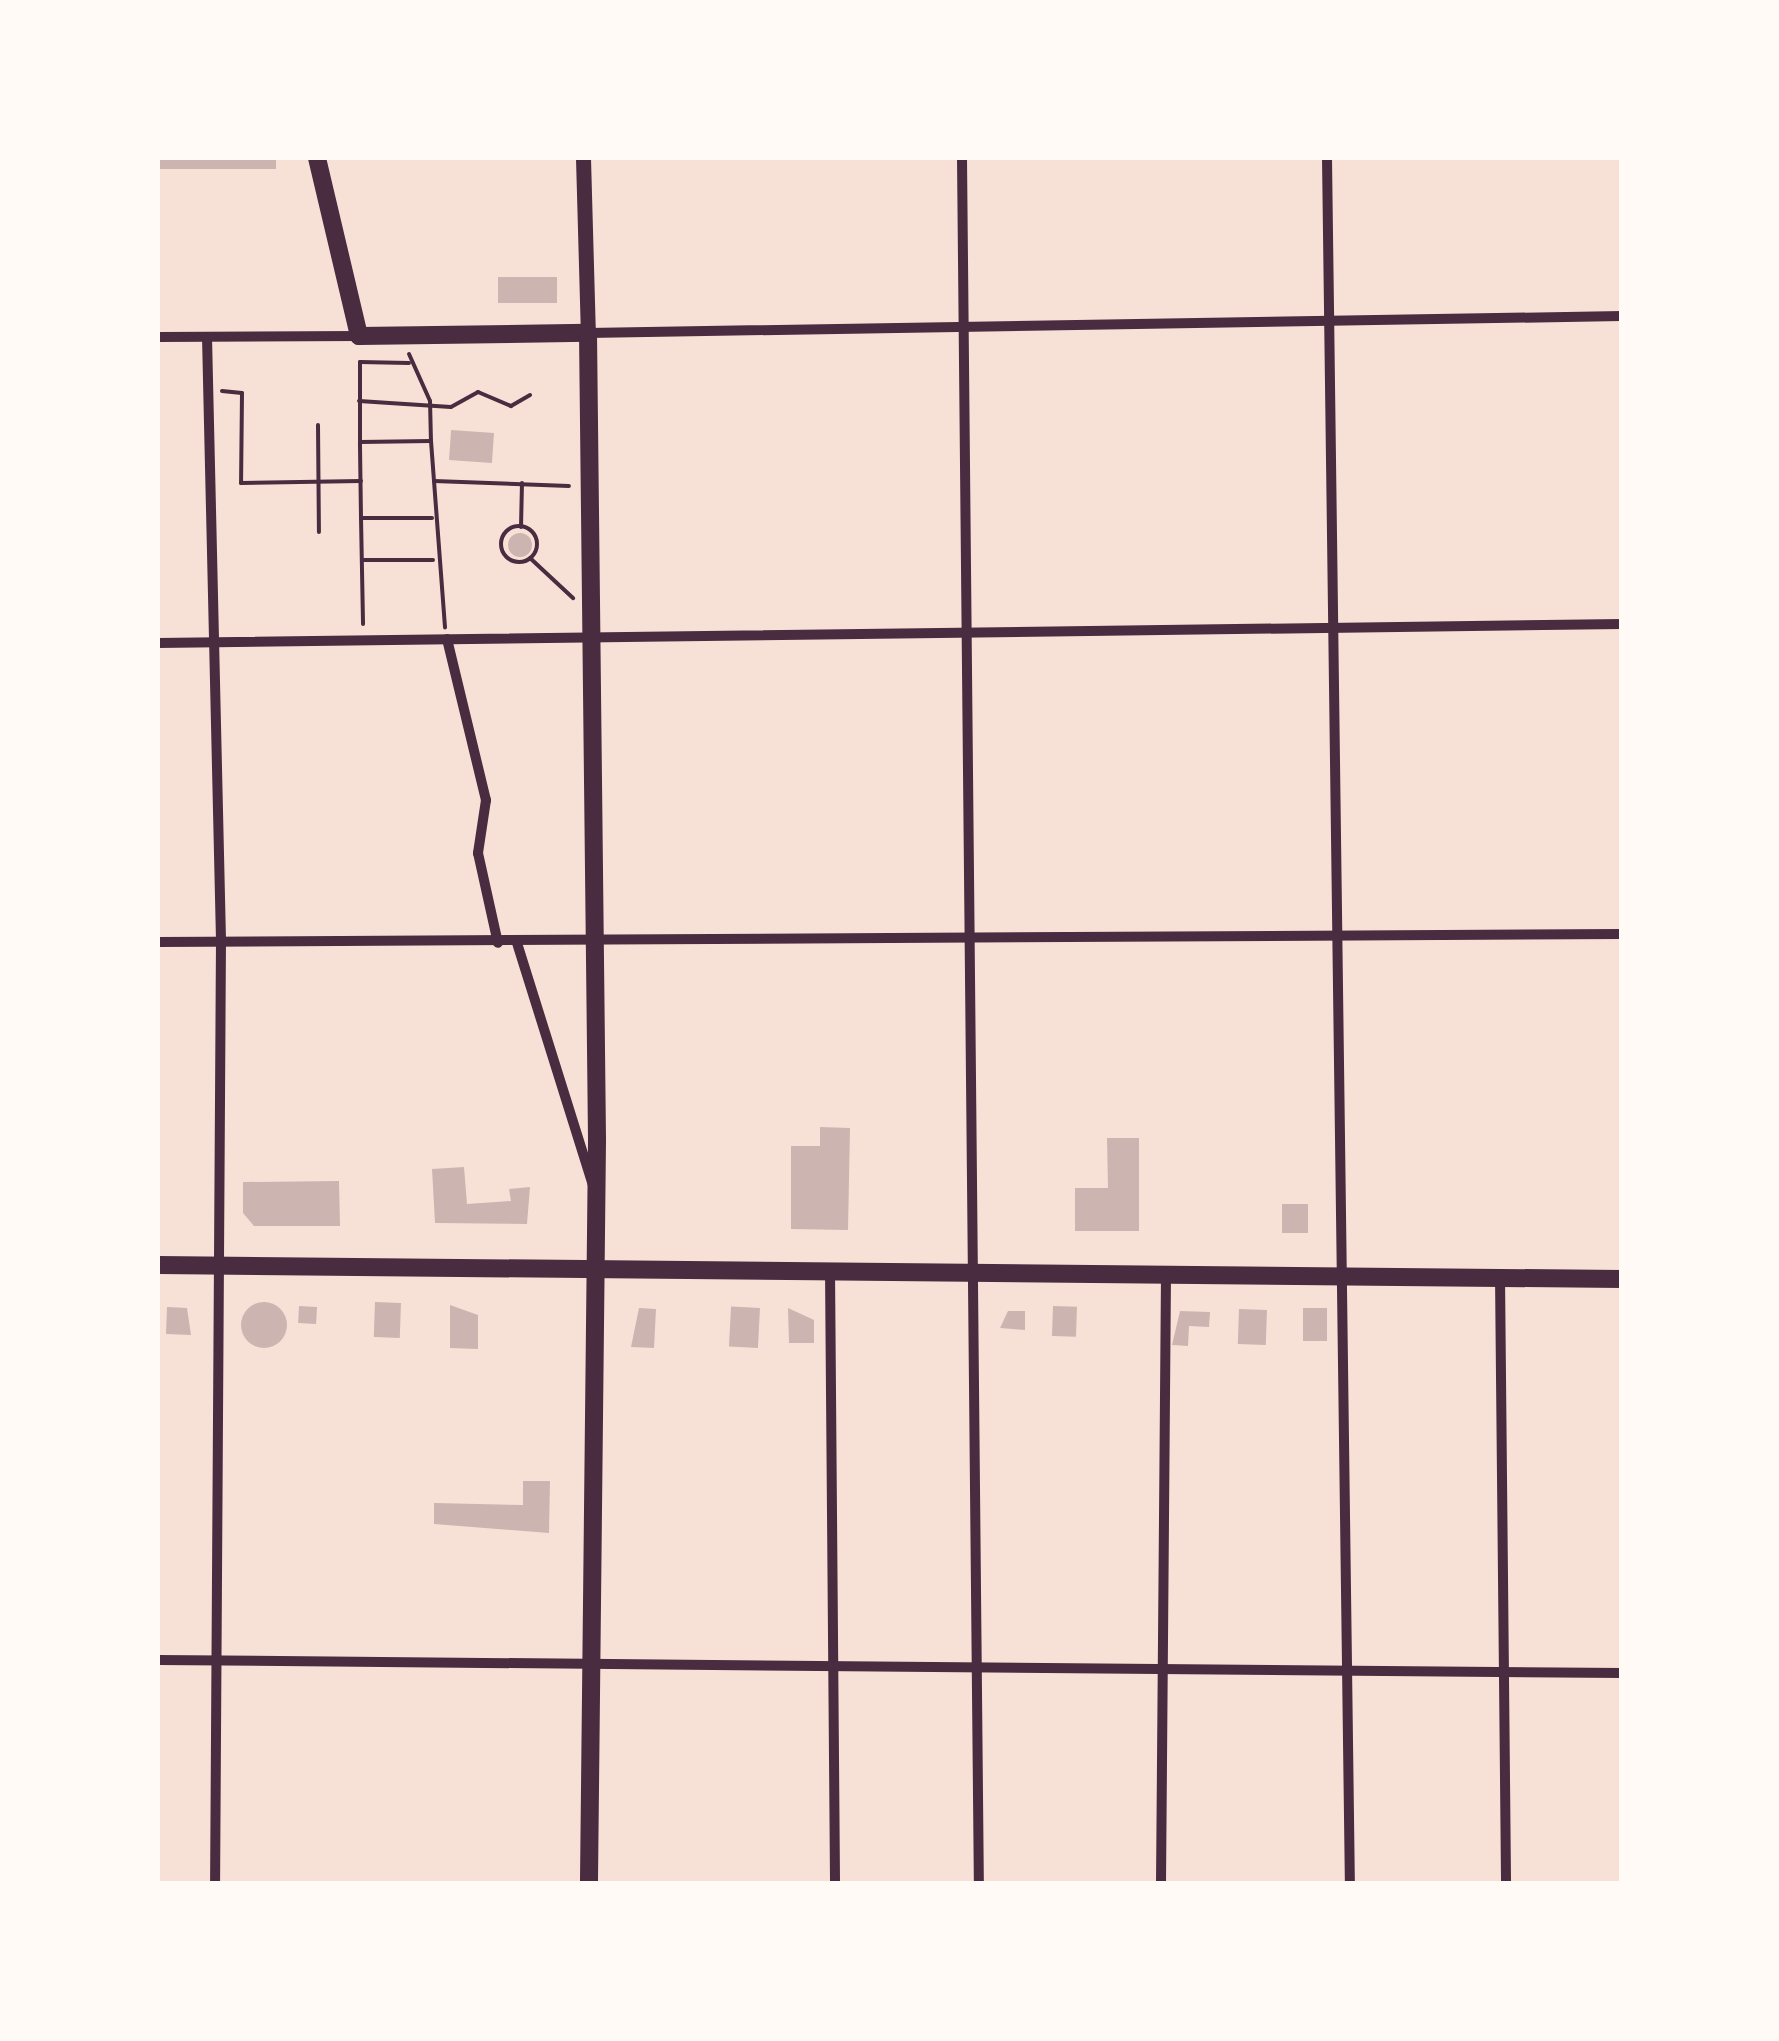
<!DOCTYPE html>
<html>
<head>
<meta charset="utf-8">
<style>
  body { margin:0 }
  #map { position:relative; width:1779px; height:2041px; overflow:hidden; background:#f7e1d7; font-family:"DM Sans",sans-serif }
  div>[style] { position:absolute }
  .building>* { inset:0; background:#ccb4b1; transform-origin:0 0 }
  .round { border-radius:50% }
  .path>* { height:4px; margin:-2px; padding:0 2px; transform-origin:2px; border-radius:2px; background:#4a2c40 }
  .path>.ring { margin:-2px; padding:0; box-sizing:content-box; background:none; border:4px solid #4a2c40; border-radius:50% }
  .minor>* { height:10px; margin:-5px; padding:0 5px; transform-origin:5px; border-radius:5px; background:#4a2c40 }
  .tertiary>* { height:15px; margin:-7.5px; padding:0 7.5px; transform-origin:7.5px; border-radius:7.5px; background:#4a2c40 }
  .secondary>* { height:18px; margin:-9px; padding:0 9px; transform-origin:9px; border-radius:9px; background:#4a2c40 }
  span { translate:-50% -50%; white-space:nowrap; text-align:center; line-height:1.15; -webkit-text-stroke:8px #fffaf5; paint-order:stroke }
  .frame { position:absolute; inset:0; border:160px solid #fffaf5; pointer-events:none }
</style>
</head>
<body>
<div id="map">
  <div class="building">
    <i style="left:158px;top:158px;width:118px;height:11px"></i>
    <i style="left:498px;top:277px;width:59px;height:26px"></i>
    <i style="left:494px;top:433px;width:30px;height:43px;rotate:94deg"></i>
    <i class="round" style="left:508px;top:533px;width:24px;height:24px"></i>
    <i style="clip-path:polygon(820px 1127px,850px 1128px,848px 1230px,791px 1229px,791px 1146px,820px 1146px)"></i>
    <i style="clip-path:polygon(1107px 1138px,1139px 1138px,1139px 1231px,1075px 1231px,1075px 1188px,1108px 1188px)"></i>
    <i style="clip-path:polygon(464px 1167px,467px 1204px,511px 1201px,509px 1189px,530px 1187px,527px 1224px,435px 1223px,432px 1169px)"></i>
    <i style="clip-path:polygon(339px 1181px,340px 1226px,254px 1226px,243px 1213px,243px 1182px)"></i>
    <i style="left:1282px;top:1204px;width:26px;height:29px"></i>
    <i class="round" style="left:241px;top:1302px;width:46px;height:46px"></i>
    <i style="left:375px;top:1302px;width:26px;height:35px;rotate:2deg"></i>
    <i style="clip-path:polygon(450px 1305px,478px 1315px,478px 1349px,450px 1348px)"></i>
    <i style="left:299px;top:1306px;width:18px;height:17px;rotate:3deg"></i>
    <i style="left:1053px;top:1306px;width:24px;height:30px;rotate:2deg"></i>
    <i style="clip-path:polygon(167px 1307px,187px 1308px,191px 1335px,166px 1334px)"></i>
    <i style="clip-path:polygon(639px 1308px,656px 1309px,654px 1348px,631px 1347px)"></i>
    <i style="left:760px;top:1308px;width:40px;height:29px;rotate:93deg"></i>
    <i style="clip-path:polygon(788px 1308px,814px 1320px,814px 1343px,789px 1343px)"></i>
    <i style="left:1303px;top:1308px;width:24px;height:33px"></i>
    <i style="left:1239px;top:1309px;width:28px;height:35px;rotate:2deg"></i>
    <i style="clip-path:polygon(1008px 1311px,1025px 1311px,1025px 1330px,1000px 1328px)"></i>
    <i style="clip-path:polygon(1180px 1311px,1210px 1312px,1209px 1327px,1189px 1326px,1188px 1346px,1172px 1345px)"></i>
    <i style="clip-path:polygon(523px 1481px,550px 1481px,549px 1533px,434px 1524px,434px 1503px,523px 1505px)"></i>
  </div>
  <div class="path">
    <i style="left:409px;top:354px;width:51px;rotate:65.9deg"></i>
    <i style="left:430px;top:401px;width:40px;rotate:88.6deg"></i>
    <i style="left:222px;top:391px;width:20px;rotate:6deg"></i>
    <i style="left:242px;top:393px;width:90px;rotate:90.6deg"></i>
    <i style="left:241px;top:483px;width:120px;rotate:-1deg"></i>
    <i style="left:359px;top:401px;width:92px;rotate:3.7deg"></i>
    <i style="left:451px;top:407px;width:31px;rotate:-29deg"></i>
    <i style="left:478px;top:392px;width:36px;rotate:23deg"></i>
    <i style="left:511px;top:406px;width:22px;rotate:-30deg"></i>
    <i style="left:318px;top:425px;width:107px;rotate:89.5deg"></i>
    <i style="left:360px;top:442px;width:80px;rotate:-90deg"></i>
    <i style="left:360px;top:362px;width:49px;rotate:1.2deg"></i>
    <i style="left:434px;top:481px;width:135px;rotate:2.1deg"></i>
    <i style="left:361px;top:518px;width:106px;rotate:88.9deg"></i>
    <i style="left:432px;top:518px;width:71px;rotate:180deg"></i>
    <i style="left:361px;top:518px;width:76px;rotate:-90.8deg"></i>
    <i style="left:360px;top:442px;width:71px;rotate:-0.8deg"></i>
    <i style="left:431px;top:441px;width:187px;rotate:85.7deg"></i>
    <i class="ring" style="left:501px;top:526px;width:32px;height:32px"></i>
    <i style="left:521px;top:527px;width:44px;rotate:-88.7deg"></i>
    <i style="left:530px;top:558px;width:59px;rotate:42.9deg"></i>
    <i style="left:363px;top:560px;width:70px"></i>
  </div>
  <div class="minor">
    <i style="left:962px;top:158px;width:1726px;rotate:89.44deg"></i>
    <i style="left:1327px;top:158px;width:1726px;rotate:89.24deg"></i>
    <i style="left:588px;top:333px;width:1034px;rotate:-0.94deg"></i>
    <i style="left:158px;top:337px;width:201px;rotate:-0.3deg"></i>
    <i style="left:207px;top:337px;width:603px;rotate:88.67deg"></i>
    <i style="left:221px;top:940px;width:944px;rotate:90.36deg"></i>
    <i style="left:447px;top:639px;width:166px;rotate:76.4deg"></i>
    <i style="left:486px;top:800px;width:54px;rotate:98.6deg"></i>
    <i style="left:478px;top:853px;width:92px;rotate:77.5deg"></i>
    <i style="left:158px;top:643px;width:1464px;rotate:-0.74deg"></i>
    <i style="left:158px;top:942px;width:1464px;rotate:-0.31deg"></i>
    <i style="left:517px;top:943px;width:255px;rotate:72.6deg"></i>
    <i style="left:830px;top:1270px;width:614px;rotate:89.53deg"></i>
    <i style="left:1500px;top:1276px;width:608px;rotate:89.43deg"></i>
    <i style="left:158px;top:1660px;width:1464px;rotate:0.51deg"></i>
    <i style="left:1161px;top:1884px;width:610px;rotate:-89.53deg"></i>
  </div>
  <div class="tertiary">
    <i style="left:583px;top:158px;width:175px;rotate:88.4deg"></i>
  </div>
  <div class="secondary">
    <i style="left:317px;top:158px;width:183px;rotate:76.7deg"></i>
    <i style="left:359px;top:336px;width:229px;rotate:-0.8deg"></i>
    <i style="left:588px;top:333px;width:808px;rotate:89.36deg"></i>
    <i style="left:597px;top:1141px;width:743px;rotate:90.62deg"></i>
    <i style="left:158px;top:1265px;width:1464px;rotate:0.55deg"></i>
  </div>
  <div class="frame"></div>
</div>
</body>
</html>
